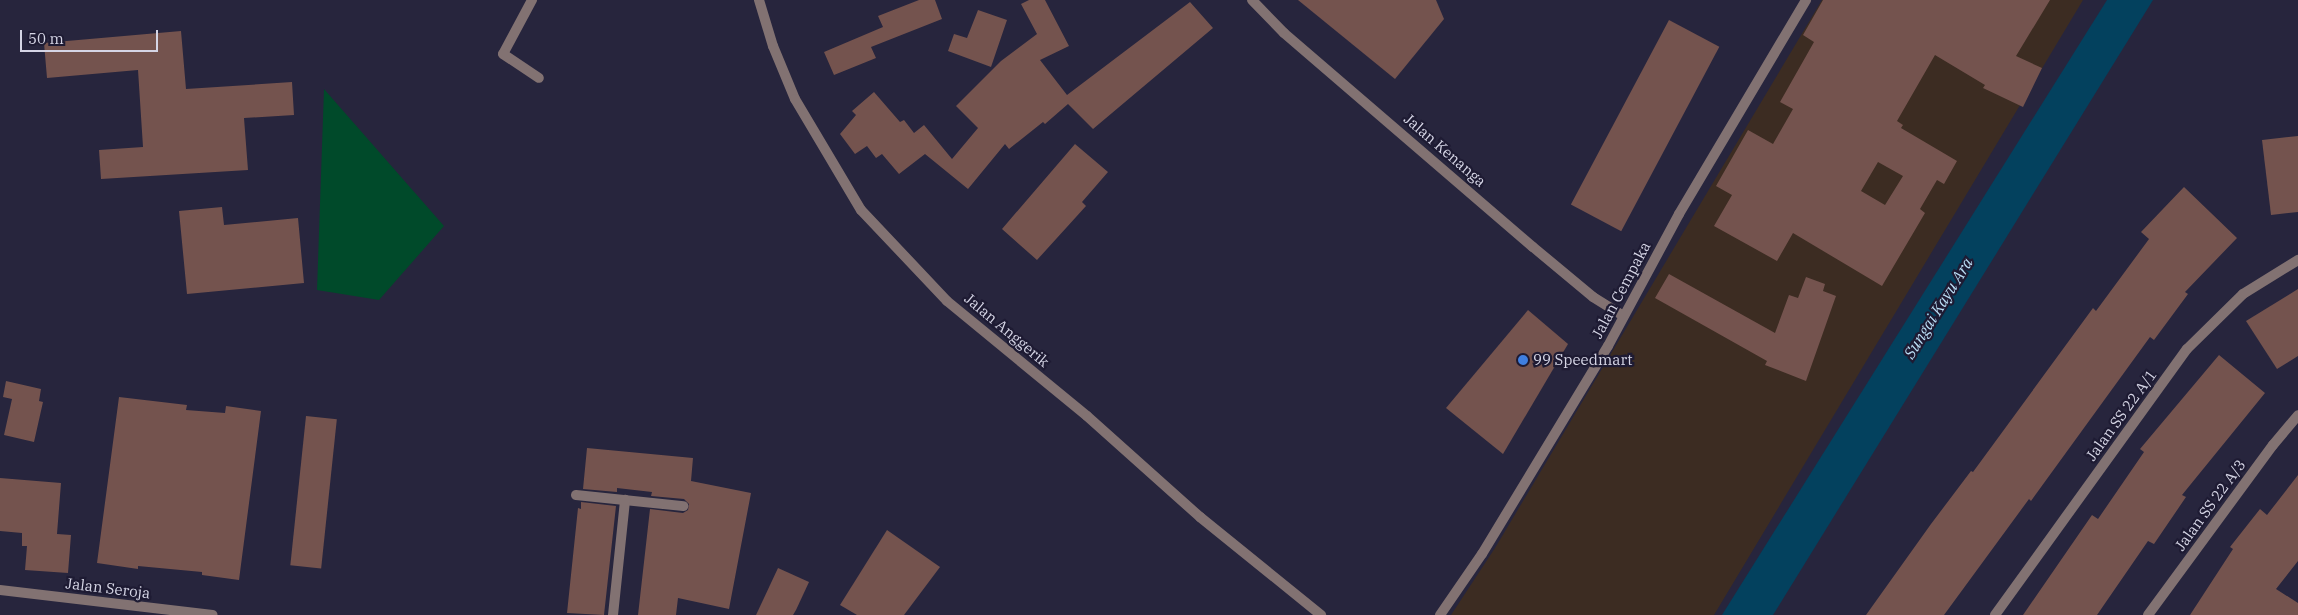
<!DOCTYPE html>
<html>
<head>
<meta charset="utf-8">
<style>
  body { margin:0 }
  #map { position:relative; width:2298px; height:615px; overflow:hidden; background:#27253d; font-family:"IBM Plex Serif",serif }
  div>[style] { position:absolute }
  .industrial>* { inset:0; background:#3c2c22 }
  .green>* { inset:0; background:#004a2a }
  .water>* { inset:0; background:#03415e }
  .building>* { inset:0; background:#74534e; transform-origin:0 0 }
  .street>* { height:10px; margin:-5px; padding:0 5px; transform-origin:5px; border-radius:5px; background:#827272 }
  .dots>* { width:14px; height:14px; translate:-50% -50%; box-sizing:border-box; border:2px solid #1e1b33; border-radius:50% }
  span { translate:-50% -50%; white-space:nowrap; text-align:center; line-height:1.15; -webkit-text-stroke:4.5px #1e1b33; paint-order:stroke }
  .street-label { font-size:15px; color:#d5d5e5 }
  .poi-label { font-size:15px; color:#d5d5e5 }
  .left { translate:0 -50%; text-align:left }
  .water-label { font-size:16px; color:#bbdff6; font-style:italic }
  .scale { position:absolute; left:20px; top:30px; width:138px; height:22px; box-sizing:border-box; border:2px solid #d5d5e5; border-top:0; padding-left:6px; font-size:15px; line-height:18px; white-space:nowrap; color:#d5d5e5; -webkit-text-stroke:4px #1e1b33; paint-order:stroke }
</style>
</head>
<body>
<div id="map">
  <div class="industrial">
    <i style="clip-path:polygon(1822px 0,2083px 0,1714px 615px,1451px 615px,1495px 548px)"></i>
  </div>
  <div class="green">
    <i style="clip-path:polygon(324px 89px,444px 226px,379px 300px,317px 290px)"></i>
  </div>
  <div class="water">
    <i style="clip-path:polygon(2107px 0,2153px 0,1773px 615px,1722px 615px)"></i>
  </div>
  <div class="building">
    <i style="clip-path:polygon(919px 0,935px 0,942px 19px,871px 47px,876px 58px,834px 75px,824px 52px,883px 27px,878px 16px)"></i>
    <i style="clip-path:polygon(1029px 0,1045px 0,1069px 46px,1040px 60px,1067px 95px,1190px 2px,1213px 28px,1093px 129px,1068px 104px,1045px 124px,1043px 122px,1009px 149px,1005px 144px,968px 189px,925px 154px,899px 174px,882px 154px,876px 158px,867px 146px,855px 154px,840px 134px,856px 115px,852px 111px,874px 92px,900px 122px,904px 120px,914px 133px,924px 125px,952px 159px,978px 128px,956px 106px,1001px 61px,1037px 34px,1021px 4px)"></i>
    <i style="clip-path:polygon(1298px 0,1436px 0,1444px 19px,1395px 79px)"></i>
    <i style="clip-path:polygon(evenodd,1823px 0,2050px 0,2016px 56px,2042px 68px,2023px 107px,1983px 88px,1985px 85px,1935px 55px,1897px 121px,1903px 125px,1901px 128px,1957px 161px,1944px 184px,1937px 180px,1920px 209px,1925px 213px,1882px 286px,1793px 233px,1777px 261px,1714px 226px,1732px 195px,1716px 186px,1748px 130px,1773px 144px,1793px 109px,1780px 102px,1814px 42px,1803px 35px,1823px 0,1878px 162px,1903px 176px,1885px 205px,1861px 191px,1878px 162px)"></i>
    <i style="clip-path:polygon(978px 10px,1007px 20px,991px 67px,948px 51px,954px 34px,967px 38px)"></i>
    <i style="left:1669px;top:20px;width:57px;height:209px;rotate:28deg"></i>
    <i style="clip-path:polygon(181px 31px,186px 89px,292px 82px,294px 115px,244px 118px,248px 170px,101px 179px,99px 150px,143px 147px,138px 70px,47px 78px,44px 43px)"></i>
    <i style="clip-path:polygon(2298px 136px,2298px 212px,2271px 215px,2262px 140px)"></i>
    <i style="clip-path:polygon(1075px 144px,1108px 172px,1082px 202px,1086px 206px,1037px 260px,1002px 229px)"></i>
    <i style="clip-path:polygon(2184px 187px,2237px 238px,2185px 292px,2188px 294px,2154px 340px,2150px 337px,2031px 501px,2029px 499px,1944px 615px,1866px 615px,1931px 524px,1971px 471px,1973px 472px,2093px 308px,2096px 311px,2149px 239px,2141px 232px)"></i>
    <i style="clip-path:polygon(222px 207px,224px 225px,298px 218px,304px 283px,187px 294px,179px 211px)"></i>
    <i style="clip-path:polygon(1669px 274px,1775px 333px,1789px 295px,1798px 298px,1806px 277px,1825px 284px,1823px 291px,1836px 296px,1806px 381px,1765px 365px,1767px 361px,1655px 298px)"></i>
    <i style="clip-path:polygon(2298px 289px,2298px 356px,2277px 369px,2246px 321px)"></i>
    <i style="clip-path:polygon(1528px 310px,1568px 344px,1503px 454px,1446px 408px)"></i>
    <i style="clip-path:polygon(2219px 355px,2265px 393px,2182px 495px,2186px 497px,2154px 544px,2148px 541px,2097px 615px,2023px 615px,2092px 515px,2098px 519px,2144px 452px,2140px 449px)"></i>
    <i style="clip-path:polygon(6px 381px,41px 389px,39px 401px,43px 402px,34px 442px,4px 435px,12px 399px,3px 397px)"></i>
    <i style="clip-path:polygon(119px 397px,187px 405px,186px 410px,225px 413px,226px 406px,261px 411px,239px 580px,202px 575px,202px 572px,138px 566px,138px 569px,97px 563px)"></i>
    <i style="left:306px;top:416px;width:31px;height:150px;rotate:6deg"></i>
    <i style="clip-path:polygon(587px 448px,693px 458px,691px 481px,751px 493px,729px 609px,678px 598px,676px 615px,638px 615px,650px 509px,683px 513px,688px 510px,689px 504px,684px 499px,651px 496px,652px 492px,617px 488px,617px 492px,583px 489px)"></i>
    <i style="clip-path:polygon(2298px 475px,2298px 561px,2276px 589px,2298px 603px,2298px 615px,2190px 615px,2233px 549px,2230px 547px,2260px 509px,2267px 515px)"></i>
    <i style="clip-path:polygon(0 478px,61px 483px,57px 534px,71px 535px,68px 573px,25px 570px,27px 546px,22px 546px,22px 533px,0 531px)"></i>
    <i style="clip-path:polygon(581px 502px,616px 506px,604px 615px,567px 613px,578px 508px,581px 509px)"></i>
    <i style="clip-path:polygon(887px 530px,940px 567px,904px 615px,857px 615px,840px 605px)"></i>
    <i style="clip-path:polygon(778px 568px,809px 582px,796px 610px,793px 615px,756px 615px)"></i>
  </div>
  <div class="street">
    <i style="left:532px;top:0;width:61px;rotate:118.2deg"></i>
    <i style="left:503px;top:54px;width:43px;rotate:33.7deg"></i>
    <i style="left:759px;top:0;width:48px;rotate:73.1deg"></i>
    <i style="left:773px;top:46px;width:57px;rotate:67.5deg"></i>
    <i style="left:795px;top:99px;width:129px;rotate:59.3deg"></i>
    <i style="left:861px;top:210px;width:125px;rotate:46.6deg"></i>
    <i style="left:947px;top:301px;width:181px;rotate:39.4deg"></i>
    <i style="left:1087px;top:416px;width:152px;rotate:41.8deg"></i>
    <i style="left:1200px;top:517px;width:156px;rotate:39deg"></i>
    <i style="left:1252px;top:0;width:46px;rotate:45.9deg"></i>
    <i style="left:1284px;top:33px;width:328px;rotate:40.7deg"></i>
    <i style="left:1533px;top:247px;width:78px;rotate:39.8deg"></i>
    <i style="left:1593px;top:297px;width:36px;rotate:32deg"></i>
    <i style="left:576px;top:495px;width:108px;rotate:5.9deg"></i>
    <i style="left:0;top:590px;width:214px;rotate:6.7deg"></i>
    <i style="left:613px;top:615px;width:116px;rotate:-84deg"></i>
    <i style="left:1440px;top:615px;width:74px;rotate:-55.5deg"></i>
    <i style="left:1482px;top:554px;width:243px;rotate:-58.8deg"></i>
    <i style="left:1608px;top:346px;width:150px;rotate:-61.7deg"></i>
    <i style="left:1679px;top:214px;width:249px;rotate:-59.3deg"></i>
    <i style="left:1995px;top:615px;width:328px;rotate:-54.2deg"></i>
    <i style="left:2187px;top:349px;width:78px;rotate:-44.5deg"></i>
    <i style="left:2243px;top:294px;width:65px;rotate:-31.7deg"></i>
    <i style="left:2148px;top:615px;width:211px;rotate:-53.7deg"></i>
    <i style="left:2273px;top:445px;width:39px;rotate:-50deg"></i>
  </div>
  <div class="dots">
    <i style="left:1523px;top:360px;background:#3f7fe0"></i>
  </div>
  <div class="street-label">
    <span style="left:1445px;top:150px;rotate:41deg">Jalan Kenanga</span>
    <span style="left:1621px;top:290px;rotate:-62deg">Jalan Cempaka</span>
    <span style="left:1007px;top:330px;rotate:40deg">Jalan Anggerik</span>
    <span style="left:2121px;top:415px;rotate:-54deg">Jalan SS 22 A/1</span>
    <span style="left:2210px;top:505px;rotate:-54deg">Jalan SS 22 A/3</span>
    <span style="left:108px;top:588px;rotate:7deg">Jalan Seroja</span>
  </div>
  <div class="poi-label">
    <span class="left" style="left:1533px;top:360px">99 Speedmart</span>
  </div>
  <div class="water-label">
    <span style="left:1938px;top:308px;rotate:-58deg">Sungai Kayu Ara</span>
  </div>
  <div class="scale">50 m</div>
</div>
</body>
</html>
